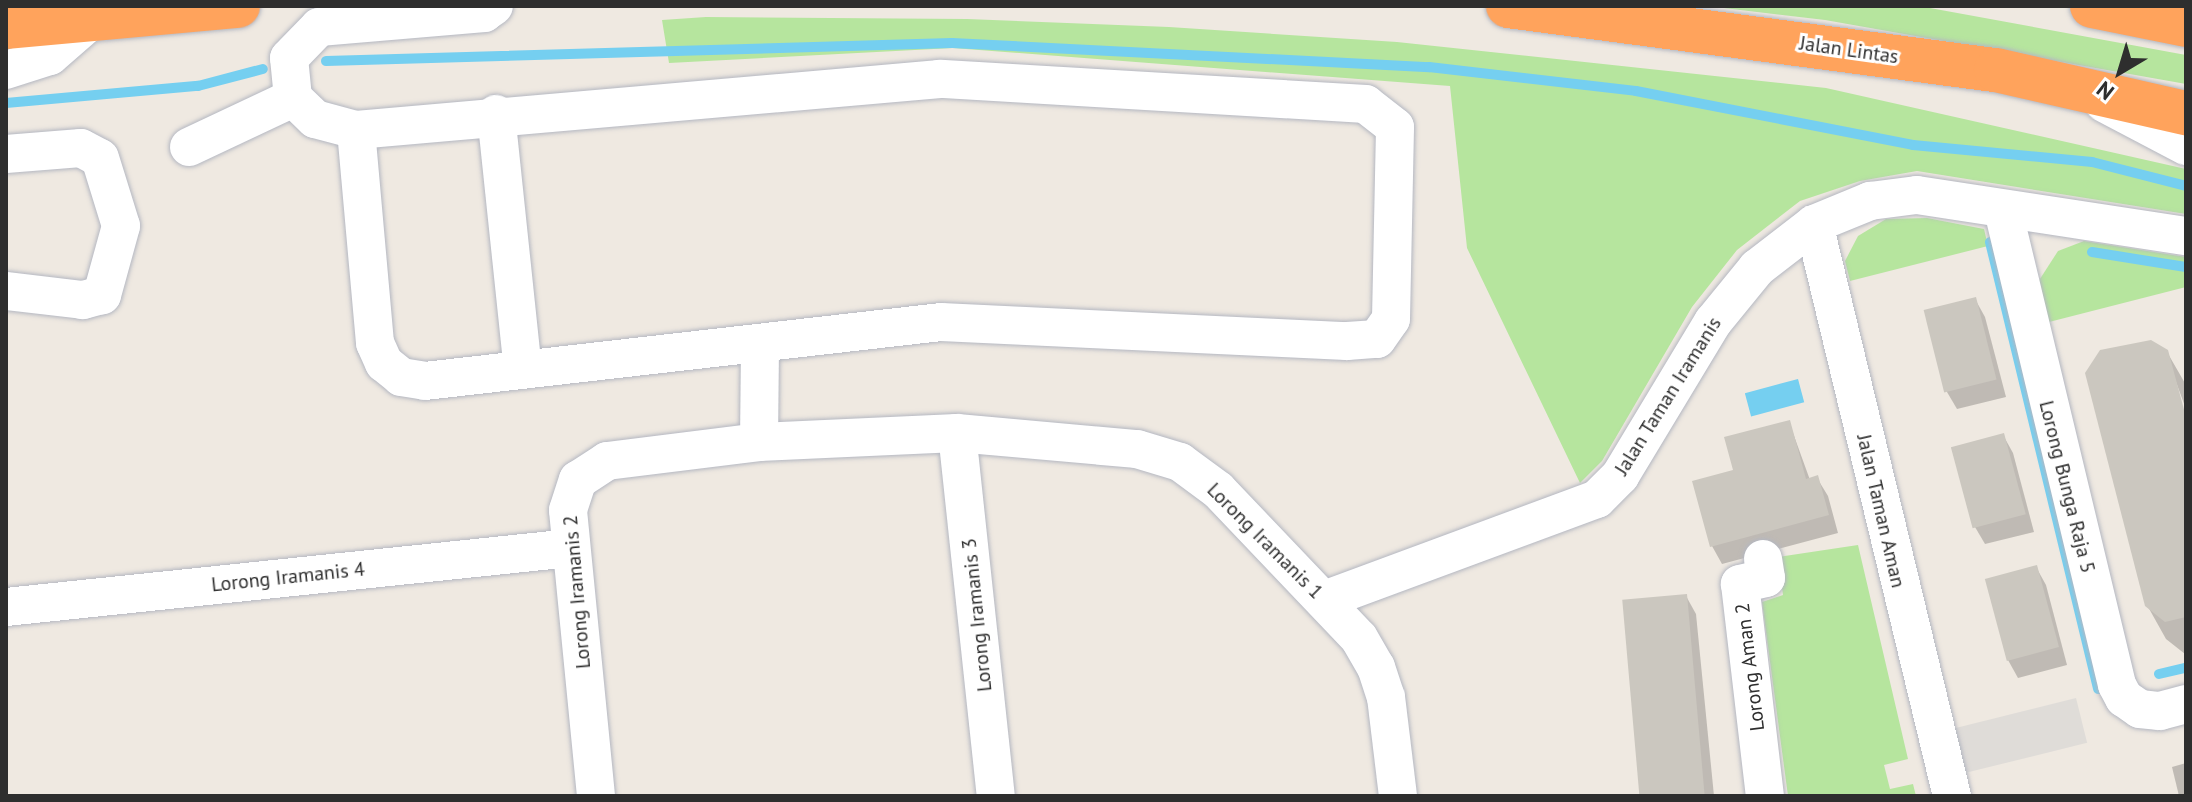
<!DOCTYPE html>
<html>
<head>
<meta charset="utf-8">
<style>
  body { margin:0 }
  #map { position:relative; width:2192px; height:802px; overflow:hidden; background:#efe9e1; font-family:"PT Sans",sans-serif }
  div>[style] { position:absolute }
  .green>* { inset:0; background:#b6e59e }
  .plaza>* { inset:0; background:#dfdcd8; transform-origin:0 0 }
  .water>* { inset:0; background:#75cff0; transform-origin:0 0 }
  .shadow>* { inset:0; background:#0003 }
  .stream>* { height:10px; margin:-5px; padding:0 5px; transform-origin:5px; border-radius:5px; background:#75cff0 }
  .building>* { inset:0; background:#cbc7bf; transform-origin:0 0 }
  .roads { filter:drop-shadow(0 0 2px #b4b7c1) drop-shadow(0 0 2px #b4b7c1) }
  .minor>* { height:38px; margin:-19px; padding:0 19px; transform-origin:19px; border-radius:19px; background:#fff }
  .highway>* { height:44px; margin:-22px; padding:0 22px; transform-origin:22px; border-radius:22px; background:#ffa35c }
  span { translate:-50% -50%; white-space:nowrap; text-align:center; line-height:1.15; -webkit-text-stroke:6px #fff; paint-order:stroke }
  .street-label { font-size:20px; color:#2e2e2e }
  .frame { position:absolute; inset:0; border:8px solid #2e2e2e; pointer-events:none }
  .north { position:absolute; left:2080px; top:32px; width:80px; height:80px; -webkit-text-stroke:6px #fff; paint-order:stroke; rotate:218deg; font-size:22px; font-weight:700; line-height:32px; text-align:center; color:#2e2e2e }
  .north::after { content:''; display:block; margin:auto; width:28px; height:36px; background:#2e2e2e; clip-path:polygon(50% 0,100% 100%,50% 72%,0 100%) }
</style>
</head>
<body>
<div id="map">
  <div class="green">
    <i style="clip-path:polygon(1707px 6px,1919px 6px,2186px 55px,2186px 84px,1825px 20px)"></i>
    <i style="clip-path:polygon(706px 17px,967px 19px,1169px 27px,1397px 42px,1826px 88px,2186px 169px,2186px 214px,1917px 171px,1860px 181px,1800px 201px,1737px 250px,1692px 307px,1602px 461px,1580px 483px,1467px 248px,1450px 86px,953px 48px,669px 63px,662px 20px)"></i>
    <i style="clip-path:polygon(1927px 218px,1984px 229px,1988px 246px,1850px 281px,1845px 261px,1858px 236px,1886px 219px)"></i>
    <i style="clip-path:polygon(2084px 241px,2186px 257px,2186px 287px,2049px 322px,2038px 282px,2058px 251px)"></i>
    <i style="clip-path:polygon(1858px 545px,1908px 759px,1884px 765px,1890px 789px,1913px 784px,1916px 796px,1788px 796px,1762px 602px,1783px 595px,1778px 557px)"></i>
  </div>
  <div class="plaza">
    <i style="left:2076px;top:698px;width:46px;height:126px;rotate:76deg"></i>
  </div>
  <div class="water">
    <i style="left:1798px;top:379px;width:24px;height:55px;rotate:75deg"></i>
  </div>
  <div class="shadow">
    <i style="clip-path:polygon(1975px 299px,1985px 317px,2006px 397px,1957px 409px,1947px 392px,1926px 312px)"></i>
    <i style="clip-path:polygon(2167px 352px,2186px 385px,2186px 409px,2173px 374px,2186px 425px,2185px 654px,2166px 639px,2147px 605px)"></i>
    <i style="clip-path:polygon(1789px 422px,1810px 480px,1817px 478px,1828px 496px,1838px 533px,1722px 564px,1712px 546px,1736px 471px)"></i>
    <i style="clip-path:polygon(2003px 435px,2013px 453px,2034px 532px,1985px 544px,1975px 527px,1954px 448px)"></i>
    <i style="clip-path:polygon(2036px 567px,2046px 585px,2067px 665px,2018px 678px,2008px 660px,1987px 580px)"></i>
    <i style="clip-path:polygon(1686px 596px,1696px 614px,1714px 796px,1643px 796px)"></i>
    <i style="clip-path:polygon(2186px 763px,2186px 796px,2179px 796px,2172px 767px)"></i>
  </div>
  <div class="stream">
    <i style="left:326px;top:61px;width:626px;rotate:-1.65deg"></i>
    <i style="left:952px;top:43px;width:478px;rotate:2.9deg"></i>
    <i style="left:1429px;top:67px;width:208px;rotate:6.6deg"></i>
    <i style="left:1636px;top:91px;width:282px;rotate:11deg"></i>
    <i style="left:1913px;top:145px;width:180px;rotate:5.4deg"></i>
    <i style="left:2092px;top:162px;width:97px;rotate:14.3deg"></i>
    <i style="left:6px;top:103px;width:193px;rotate:-5.1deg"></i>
    <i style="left:198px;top:86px;width:67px;rotate:-14.7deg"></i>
    <i style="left:1990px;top:242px;width:460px;rotate:76.4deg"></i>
    <i style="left:2092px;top:252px;width:95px;rotate:9.1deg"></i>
    <i style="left:2159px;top:674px;width:28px;rotate:-13deg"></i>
  </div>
  <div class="building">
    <i style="left:1976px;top:297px;width:85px;height:54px;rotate:76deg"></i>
    <i style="clip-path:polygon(2151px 340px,2168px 350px,2186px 417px,2186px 617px,2165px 622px,2145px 606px,2085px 373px,2100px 350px)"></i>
    <i style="clip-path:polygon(1790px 420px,1806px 479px,1818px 475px,1829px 515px,1710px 547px,1692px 481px,1733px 470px,1724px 437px)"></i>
    <i style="left:2004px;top:433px;width:84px;height:55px;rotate:75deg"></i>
    <i style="left:2037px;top:565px;width:85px;height:54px;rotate:75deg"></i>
    <i style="left:1687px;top:594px;width:203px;height:65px;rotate:85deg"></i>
  </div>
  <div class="roads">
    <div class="minor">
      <i style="left:6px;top:70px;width:46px;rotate:-17.7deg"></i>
      <i style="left:50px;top:56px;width:53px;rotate:-41.2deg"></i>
      <i style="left:2104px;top:103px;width:93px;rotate:27.7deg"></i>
      <i style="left:496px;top:114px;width:256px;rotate:84deg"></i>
      <i style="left:356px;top:130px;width:214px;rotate:84.9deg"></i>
      <i style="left:375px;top:343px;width:22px;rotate:66deg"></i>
      <i style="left:384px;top:363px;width:22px;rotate:39deg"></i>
      <i style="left:401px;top:377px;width:24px;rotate:9deg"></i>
      <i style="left:425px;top:381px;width:519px;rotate:-6.52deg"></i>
      <i style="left:941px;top:322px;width:406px;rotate:2.7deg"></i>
      <i style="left:1347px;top:341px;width:30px;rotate:-4deg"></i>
      <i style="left:1377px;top:339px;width:24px;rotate:-55deg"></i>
      <i style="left:1391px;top:319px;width:192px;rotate:-88.8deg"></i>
      <i style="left:1395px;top:127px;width:37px;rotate:-142deg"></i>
      <i style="left:1366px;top:104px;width:427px;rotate:-176.6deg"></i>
      <i style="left:940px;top:79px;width:586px;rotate:175.01deg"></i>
      <i style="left:356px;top:130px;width:42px;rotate:-165deg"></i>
      <i style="left:315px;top:119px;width:30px;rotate:-136deg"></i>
      <i style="left:293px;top:98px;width:40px;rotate:-95.7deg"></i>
      <i style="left:289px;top:58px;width:43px;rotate:-45.9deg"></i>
      <i style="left:319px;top:27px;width:166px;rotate:-4.8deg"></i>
      <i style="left:484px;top:13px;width:12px;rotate:-35deg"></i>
      <i style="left:189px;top:147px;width:115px;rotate:-25.2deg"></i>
      <i style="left:6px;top:154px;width:75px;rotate:-4.6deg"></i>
      <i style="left:81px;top:148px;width:21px;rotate:28deg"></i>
      <i style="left:100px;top:158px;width:71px;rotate:72.8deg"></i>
      <i style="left:121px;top:226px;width:72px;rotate:105.4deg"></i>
      <i style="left:102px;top:295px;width:20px;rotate:165deg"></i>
      <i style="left:83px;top:300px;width:78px;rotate:-173.3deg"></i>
      <i style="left:2003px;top:210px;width:488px;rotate:76.5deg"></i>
      <i style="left:2117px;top:685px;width:15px;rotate:62deg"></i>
      <i style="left:2124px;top:698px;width:19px;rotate:35deg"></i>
      <i style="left:2140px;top:709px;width:20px;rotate:6deg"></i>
      <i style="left:2160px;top:711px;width:27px;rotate:-15deg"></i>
      <i style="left:1814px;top:224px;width:588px;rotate:76.44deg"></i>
      <i style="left:957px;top:433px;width:365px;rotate:83.9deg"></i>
      <i style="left:759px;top:442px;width:96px;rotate:-89.4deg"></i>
      <i style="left:1763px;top:559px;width:19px;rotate:81deg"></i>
      <i style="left:1766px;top:578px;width:27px;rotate:167deg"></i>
      <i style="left:1740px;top:584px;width:213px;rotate:83.3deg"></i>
      <i style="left:1324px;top:600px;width:291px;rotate:-20.3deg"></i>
      <i style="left:1597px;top:499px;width:33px;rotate:-45deg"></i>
      <i style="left:1620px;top:476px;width:180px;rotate:-58.9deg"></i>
      <i style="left:1713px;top:322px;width:70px;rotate:-50.8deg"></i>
      <i style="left:1757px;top:268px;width:72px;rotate:-37.7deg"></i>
      <i style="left:1814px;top:224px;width:61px;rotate:-22.3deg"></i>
      <i style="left:1870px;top:201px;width:47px;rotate:-7.3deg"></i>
      <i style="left:1917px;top:195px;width:272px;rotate:8.7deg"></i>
      <i style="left:6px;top:607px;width:568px;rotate:-5.96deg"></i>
      <i style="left:596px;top:796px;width:287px;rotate:-95.6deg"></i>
      <i style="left:568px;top:510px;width:32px;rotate:-72deg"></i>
      <i style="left:578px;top:480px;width:35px;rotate:-33deg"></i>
      <i style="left:607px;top:461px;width:153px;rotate:-7.1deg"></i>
      <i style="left:759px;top:442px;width:198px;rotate:-2.6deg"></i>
      <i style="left:957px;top:433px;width:181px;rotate:5.1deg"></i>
      <i style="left:1137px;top:449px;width:45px;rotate:16.8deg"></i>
      <i style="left:1180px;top:462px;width:47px;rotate:36.4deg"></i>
      <i style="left:1218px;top:490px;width:204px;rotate:46.4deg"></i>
      <i style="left:1359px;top:638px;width:34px;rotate:60deg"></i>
      <i style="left:1376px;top:667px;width:32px;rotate:72deg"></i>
      <i style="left:1386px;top:697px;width:100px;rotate:83.1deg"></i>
    </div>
    <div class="highway">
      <i style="left:1508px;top:6px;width:492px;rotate:7.5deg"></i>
      <i style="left:1996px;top:70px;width:195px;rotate:12.8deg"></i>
      <i style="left:2092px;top:6px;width:96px;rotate:11.4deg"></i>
      <i style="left:6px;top:27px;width:233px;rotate:-5.2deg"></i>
    </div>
  </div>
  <div class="street-label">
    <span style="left:1849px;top:50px;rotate:8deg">Jalan Lintas</span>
    <span style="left:1668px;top:396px;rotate:-58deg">Jalan Taman Iramanis</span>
    <span style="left:2067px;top:487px;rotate:76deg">Lorong Bunga Raja 5</span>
    <span style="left:1881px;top:511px;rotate:77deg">Jalan Taman Aman</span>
    <span style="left:1265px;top:541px;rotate:45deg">Lorong Iramanis 1</span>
    <span style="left:288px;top:577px;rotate:-6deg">Lorong Iramanis 4</span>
    <span style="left:577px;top:592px;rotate:-95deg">Lorong Iramanis 2</span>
    <span style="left:977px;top:615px;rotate:-96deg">Lorong Iramanis 3</span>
    <span style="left:1750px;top:667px;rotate:-97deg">Lorong Aman 2</span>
  </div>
  <div class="frame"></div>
  <div class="north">N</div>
</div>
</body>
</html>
